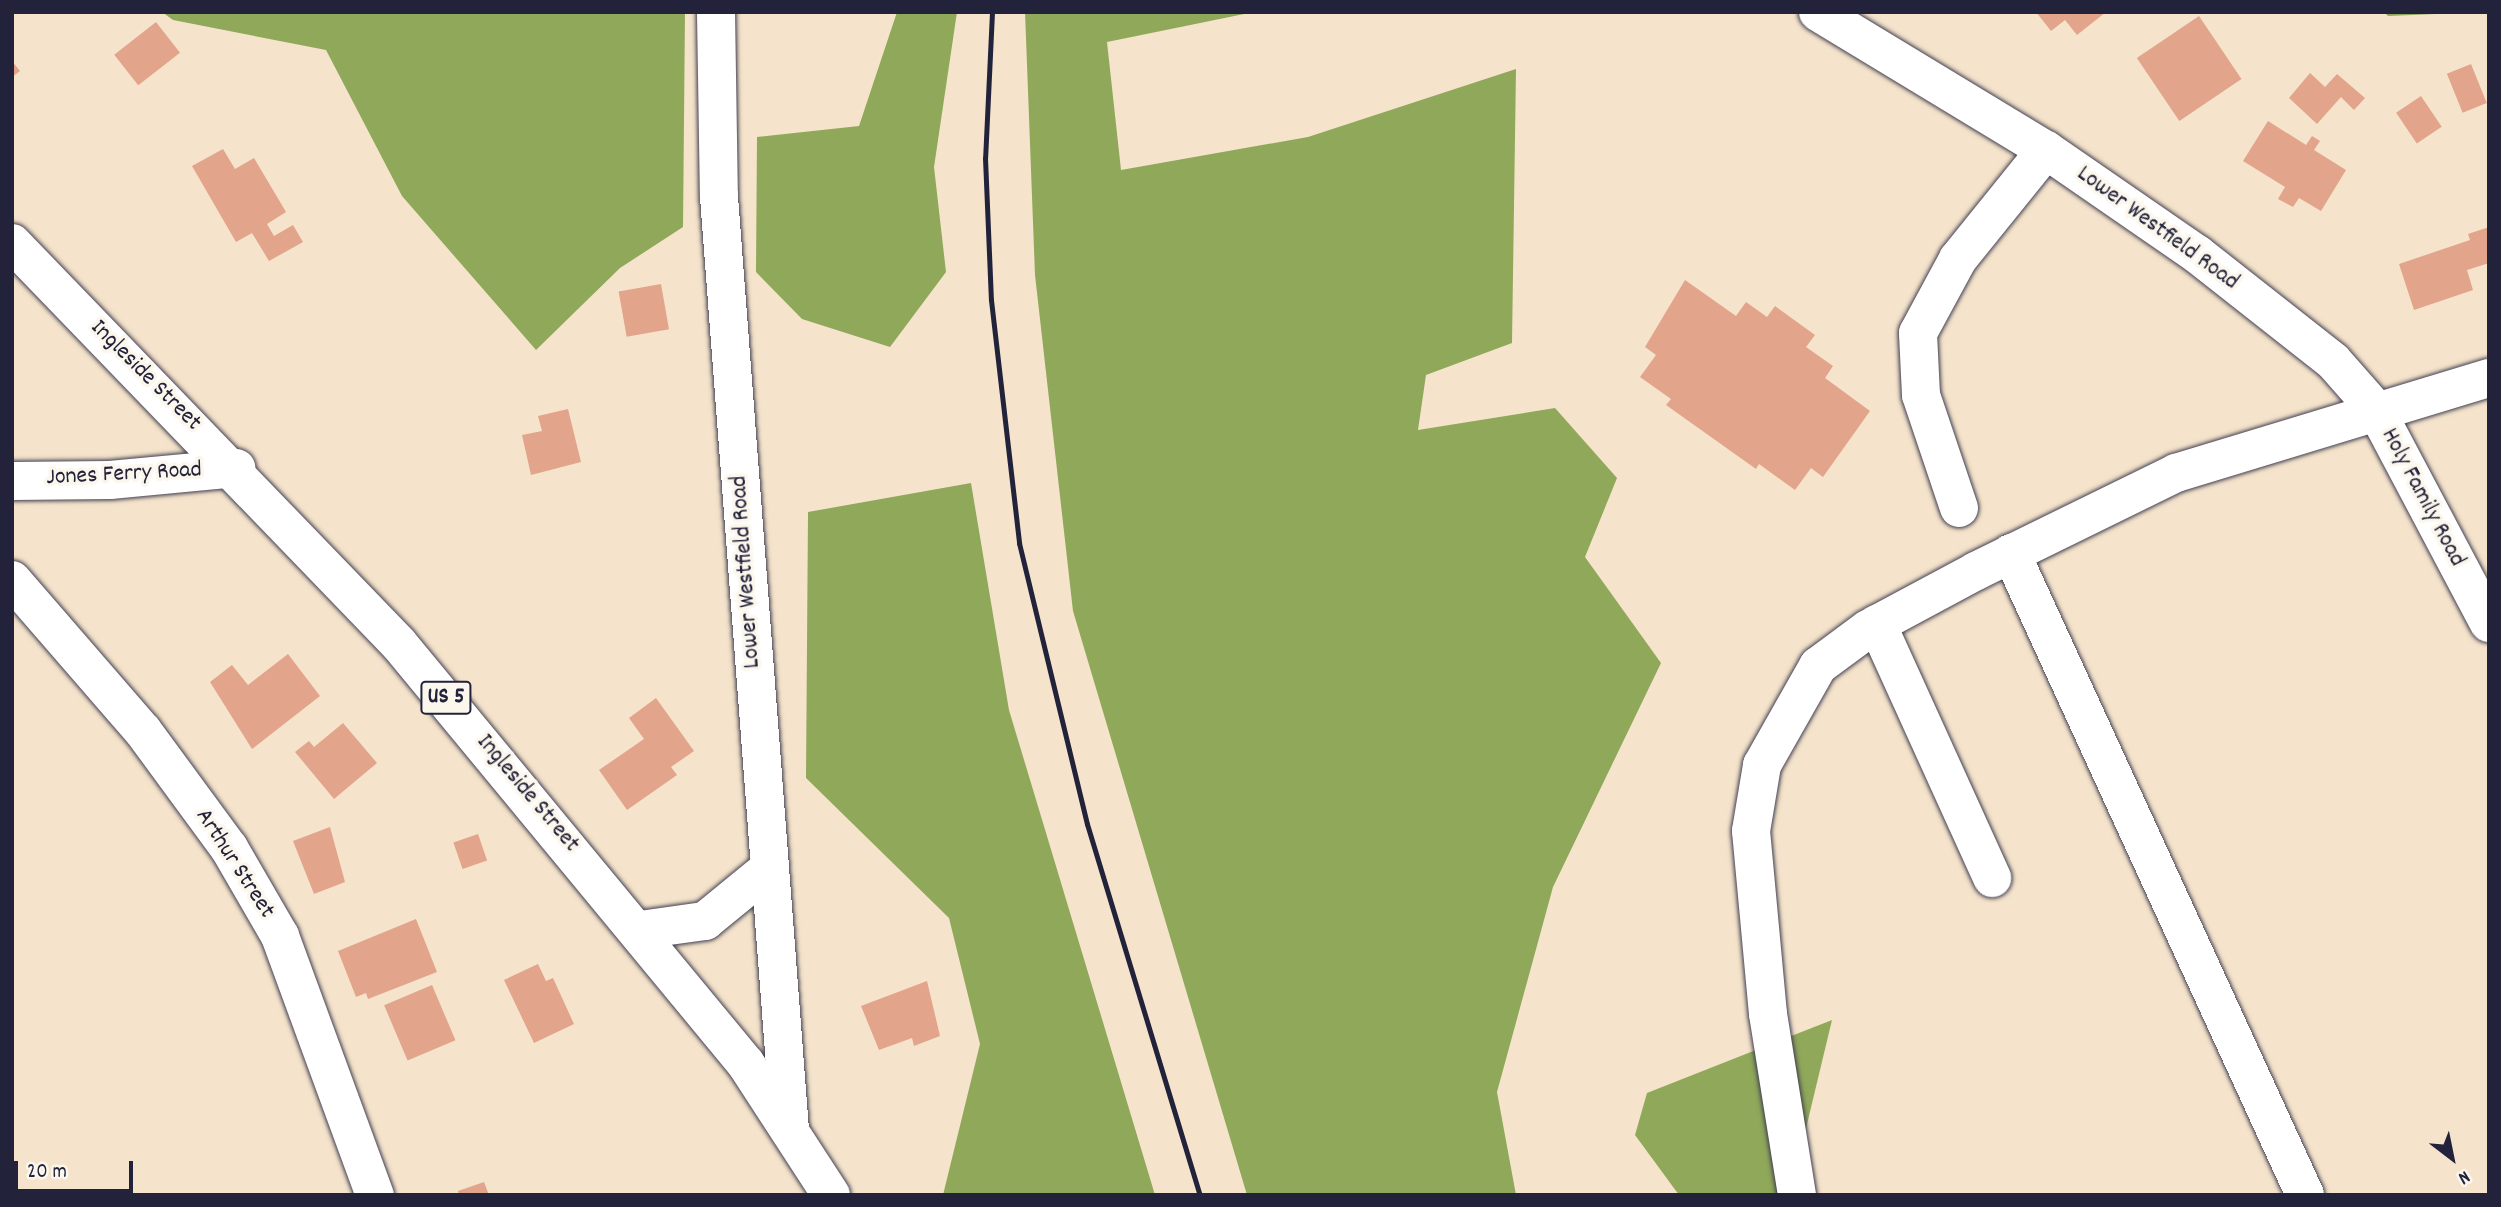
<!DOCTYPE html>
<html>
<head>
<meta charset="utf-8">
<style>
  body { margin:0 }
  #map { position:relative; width:2501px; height:1207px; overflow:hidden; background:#f5e4cb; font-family:Dekko,sans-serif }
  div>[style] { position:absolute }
  .forest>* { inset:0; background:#8fa85a }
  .building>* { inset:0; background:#e2a48a; transform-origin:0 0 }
  .roads { filter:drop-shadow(0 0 2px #423f51) drop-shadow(0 0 2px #423f51) }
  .minor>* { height:38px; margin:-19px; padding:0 19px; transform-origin:19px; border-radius:19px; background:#fff }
  .major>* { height:38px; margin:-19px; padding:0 19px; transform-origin:19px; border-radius:19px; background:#fff }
  .rail>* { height:5px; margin:-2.5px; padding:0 2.5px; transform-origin:2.5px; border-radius:2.5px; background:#22223b }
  span { translate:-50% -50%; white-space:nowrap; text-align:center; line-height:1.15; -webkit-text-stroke:7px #fbf7ec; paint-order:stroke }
  .shield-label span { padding:2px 5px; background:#fbf7ec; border:2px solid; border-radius:5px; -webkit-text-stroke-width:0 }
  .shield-label { font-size:23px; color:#22223b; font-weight:700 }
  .street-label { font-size:24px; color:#22223b }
  .frame { position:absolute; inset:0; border:14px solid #22223b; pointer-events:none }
  .north { position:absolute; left:2417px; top:1123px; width:70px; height:70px; -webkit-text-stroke:5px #fbf7ec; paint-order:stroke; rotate:148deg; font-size:19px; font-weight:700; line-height:28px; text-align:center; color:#22223b }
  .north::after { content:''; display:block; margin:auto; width:24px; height:32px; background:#22223b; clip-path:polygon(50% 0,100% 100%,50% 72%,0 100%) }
  .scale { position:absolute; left:14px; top:1161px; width:119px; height:32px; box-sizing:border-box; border:4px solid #22223b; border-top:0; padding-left:9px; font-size:21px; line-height:24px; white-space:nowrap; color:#22223b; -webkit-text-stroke:5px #fbf7ec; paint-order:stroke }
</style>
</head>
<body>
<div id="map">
  <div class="forest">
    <i style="clip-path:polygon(162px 12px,685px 12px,683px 227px,620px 268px,536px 350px,402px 196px,326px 50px,173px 20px)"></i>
    <i style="clip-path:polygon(897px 12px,957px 12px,934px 167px,946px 272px,890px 347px,802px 319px,756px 272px,757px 137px,859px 126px)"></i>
    <i style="clip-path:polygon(1025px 12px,1254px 12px,1107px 42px,1121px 170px,1308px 137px,1516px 69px,1512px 343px,1426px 375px,1418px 430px,1555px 408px,1617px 478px,1585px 557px,1661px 663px,1553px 887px,1497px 1092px,1516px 1195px,1247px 1195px,1073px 611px,1035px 275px)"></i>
    <i style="clip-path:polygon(2384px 12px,2484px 12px,2388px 16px)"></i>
    <i style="clip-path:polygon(971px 483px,1009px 710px,1155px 1195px,943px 1195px,980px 1044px,949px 918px,806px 778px,808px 512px)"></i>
    <i style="clip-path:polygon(1832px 1020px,1790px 1195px,1679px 1195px,1635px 1135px,1647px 1093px)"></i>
  </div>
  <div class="building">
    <i style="clip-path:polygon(2036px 12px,2106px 12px,2077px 35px,2065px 20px,2051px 31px)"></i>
    <i style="left:2199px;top:16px;width:76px;height:75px;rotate:56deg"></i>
    <i style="left:156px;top:22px;width:39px;height:53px;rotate:52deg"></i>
    <i style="clip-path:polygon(12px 61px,20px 71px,12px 77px)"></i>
    <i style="left:2471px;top:64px;width:42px;height:26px;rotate:68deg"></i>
    <i style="clip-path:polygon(2310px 73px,2325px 87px,2337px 74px,2365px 98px,2354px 110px,2341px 97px,2317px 124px,2289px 98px)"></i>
    <i style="left:2421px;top:96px;width:37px;height:30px;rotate:56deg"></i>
    <i style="clip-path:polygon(2268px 121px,2306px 145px,2312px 136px,2320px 141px,2314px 150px,2346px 170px,2321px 211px,2299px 198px,2293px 207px,2278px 199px,2285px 187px,2243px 161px)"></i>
    <i style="clip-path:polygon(223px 149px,235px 169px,254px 158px,286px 212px,267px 224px,274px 236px,293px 225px,303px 242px,269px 261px,252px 233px,236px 242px,192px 166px)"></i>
    <i style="clip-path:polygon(2489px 227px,2489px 263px,2467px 270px,2473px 290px,2414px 310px,2399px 264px,2470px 240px,2468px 234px)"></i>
    <i style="clip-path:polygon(1685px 280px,1736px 316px,1746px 302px,1767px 317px,1775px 306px,1815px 335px,1806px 347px,1833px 366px,1825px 378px,1870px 411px,1823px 477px,1811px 468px,1795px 490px,1759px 464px,1756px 469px,1666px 405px,1671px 399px,1640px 377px,1656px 355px,1645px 347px)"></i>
    <i style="left:661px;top:284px;width:46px;height:43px;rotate:80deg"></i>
    <i style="clip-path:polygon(568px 409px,581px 462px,531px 475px,522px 435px,542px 431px,538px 416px)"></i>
    <i style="clip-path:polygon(288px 654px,320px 696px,252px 749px,210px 682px,232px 665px,248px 685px)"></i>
    <i style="clip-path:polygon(656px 698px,694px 751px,671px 767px,677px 775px,627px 810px,599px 770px,644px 739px,629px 718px)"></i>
    <i style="clip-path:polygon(343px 723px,377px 763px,334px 799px,295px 752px,309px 741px,314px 747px)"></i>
    <i style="clip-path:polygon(330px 827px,345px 882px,314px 894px,293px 841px)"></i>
    <i style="left:478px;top:834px;width:28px;height:26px;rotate:71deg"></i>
    <i style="clip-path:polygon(416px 919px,437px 972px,368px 999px,366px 993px,356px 997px,338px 951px)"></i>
    <i style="clip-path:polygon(538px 964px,546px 981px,553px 978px,574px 1024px,534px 1043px,504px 980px)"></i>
    <i style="clip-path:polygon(927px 981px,940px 1036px,914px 1046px,912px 1038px,879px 1050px,861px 1006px)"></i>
    <i style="left:432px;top:985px;width:60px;height:52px;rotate:67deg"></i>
    <i style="clip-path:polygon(484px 1182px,489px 1195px,459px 1195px,458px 1191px)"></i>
  </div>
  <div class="roads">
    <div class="minor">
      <i style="left:716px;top:12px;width:185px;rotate:89.1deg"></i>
      <i style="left:719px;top:197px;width:936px;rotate:85.65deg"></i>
      <i style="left:1818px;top:12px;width:267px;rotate:31.2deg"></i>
      <i style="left:2046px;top:150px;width:183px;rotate:34.6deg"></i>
      <i style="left:2197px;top:254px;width:173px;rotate:38.2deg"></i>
      <i style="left:2333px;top:361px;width:65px;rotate:48.7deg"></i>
      <i style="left:2376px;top:410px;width:241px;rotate:62.1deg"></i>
      <i style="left:12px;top:481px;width:98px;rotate:-0.6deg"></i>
      <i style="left:110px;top:480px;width:127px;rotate:-5.4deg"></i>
      <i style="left:1959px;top:508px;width:119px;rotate:-108.6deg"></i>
      <i style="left:1921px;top:395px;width:62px;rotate:-92.8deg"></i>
      <i style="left:1918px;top:333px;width:84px;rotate:-61.6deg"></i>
      <i style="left:1958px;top:259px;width:140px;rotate:-51.1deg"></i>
      <i style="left:2011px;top:553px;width:706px;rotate:65.39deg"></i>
      <i style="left:12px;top:580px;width:200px;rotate:49.1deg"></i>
      <i style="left:143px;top:731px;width:145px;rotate:53.7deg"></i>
      <i style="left:229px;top:848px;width:102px;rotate:59.9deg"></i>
      <i style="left:280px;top:936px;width:276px;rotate:69.9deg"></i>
      <i style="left:1877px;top:624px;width:279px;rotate:65.6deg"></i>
      <i style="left:1797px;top:1195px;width:183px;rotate:-99.1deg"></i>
      <i style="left:1768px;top:1014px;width:184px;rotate:-95.3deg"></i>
      <i style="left:1751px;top:831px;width:67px;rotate:-80.5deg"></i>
      <i style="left:1762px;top:765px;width:114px;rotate:-60.5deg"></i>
      <i style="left:1818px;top:666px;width:62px;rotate:-36.5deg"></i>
      <i style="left:1868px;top:629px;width:123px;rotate:-28.2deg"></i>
      <i style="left:1976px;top:571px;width:223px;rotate:-26.1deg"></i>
      <i style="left:2176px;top:473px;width:327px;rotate:-16.9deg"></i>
    </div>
    <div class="major">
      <i style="left:12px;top:243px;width:557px;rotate:46.02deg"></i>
      <i style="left:399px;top:644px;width:545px;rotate:50.44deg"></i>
      <i style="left:746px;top:1064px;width:156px;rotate:57deg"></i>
      <i style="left:640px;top:930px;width:66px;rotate:-7.9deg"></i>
      <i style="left:705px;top:921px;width:79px;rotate:-39.3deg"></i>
    </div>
  </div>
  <div class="rail">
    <i style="left:992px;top:12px;width:146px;rotate:92.7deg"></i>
    <i style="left:985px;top:158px;width:142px;rotate:87.6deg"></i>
    <i style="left:991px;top:300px;width:245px;rotate:83.4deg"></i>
    <i style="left:1019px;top:543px;width:289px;rotate:76.4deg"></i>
    <i style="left:1087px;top:824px;width:388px;rotate:73.1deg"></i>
  </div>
  <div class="shield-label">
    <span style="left:446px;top:698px">US 5</span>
  </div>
  <div class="street-label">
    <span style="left:2157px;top:229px;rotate:36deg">Lower Westfield Road</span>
    <span style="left:145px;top:376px;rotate:45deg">Ingleside Street</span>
    <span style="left:124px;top:475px;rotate:-3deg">Jones Ferry Road</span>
    <span style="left:2422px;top:498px;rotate:62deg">Holy Family Road</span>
    <span style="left:747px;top:572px;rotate:-94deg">Lower Westfield Road</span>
    <span style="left:527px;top:794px;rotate:50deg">Ingleside Street</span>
    <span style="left:234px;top:864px;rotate:57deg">Arthur Street</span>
  </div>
  <div class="frame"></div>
  <div class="north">N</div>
  <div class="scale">20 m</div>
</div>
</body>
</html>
